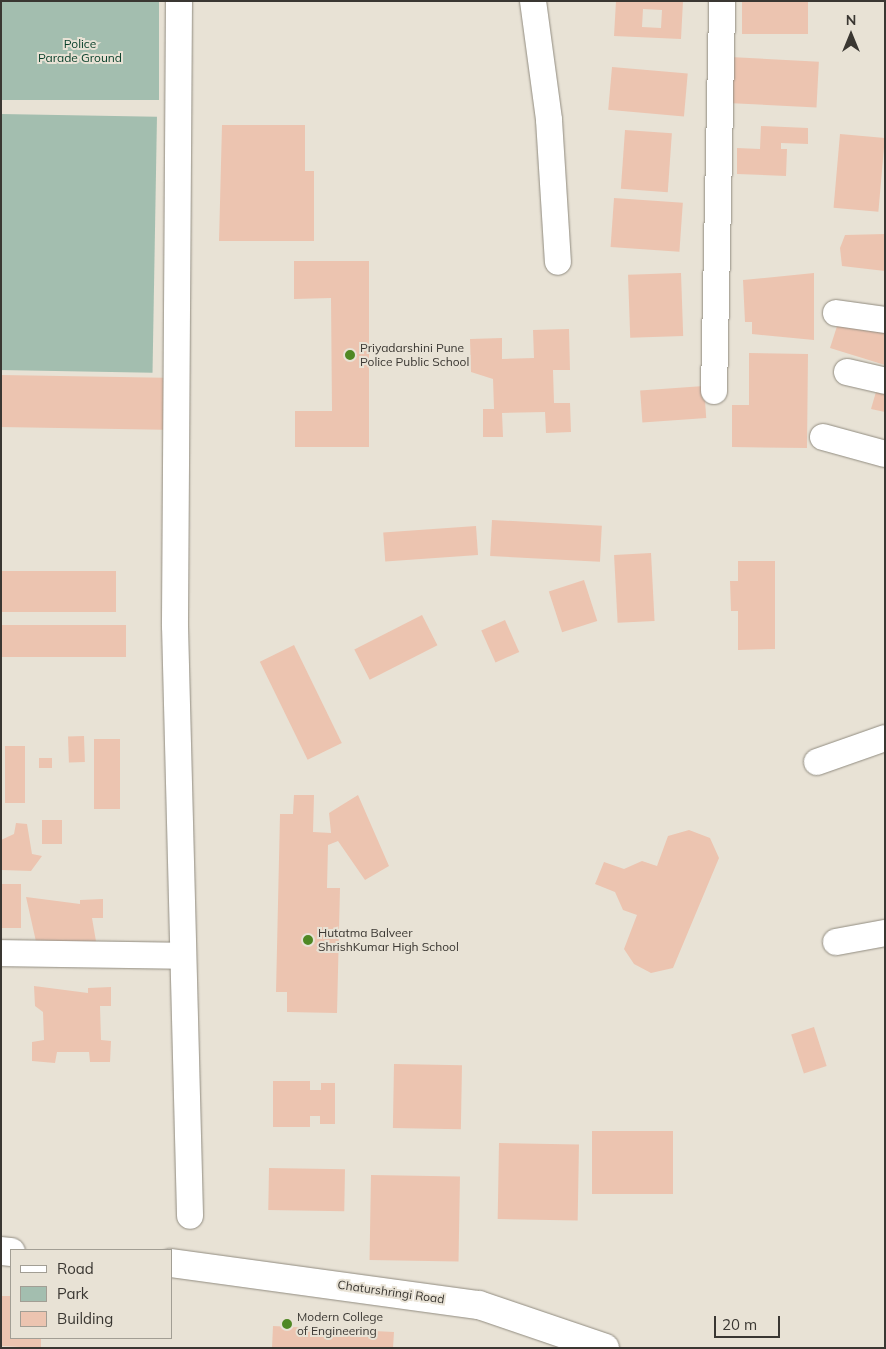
<!DOCTYPE html>
<html>
<head>
<meta charset="utf-8">
<style>
  body { margin:0 }
  #map { position:relative; width:886px; height:1349px; overflow:hidden; background:#e8e2d5; font-family:Mulish,sans-serif }
  div>[style] { position:absolute }
  .green>* { inset:0; background:#a3beaf; transform-origin:0 0 }
  .building>* { inset:0; background:#ecc4b0; transform-origin:0 0 }
  .roads { filter:drop-shadow(0 0 1px #918c80) drop-shadow(0 0 1px #918c80) }
  .street>* { height:26px; margin:-13px; padding:0 13px; transform-origin:13px; border-radius:13px; background:#fff }
  .secondary>* { height:28px; margin:-14px; padding:0 14px; transform-origin:14px; border-radius:14px; background:#fff }
  .dots>* { width:14px; height:14px; translate:-50% -50%; box-sizing:border-box; border:2px solid #e8e2d5; border-radius:50% }
  span { translate:-50% -50%; white-space:nowrap; text-align:center; line-height:1.15; -webkit-text-stroke:4px #e8e2d5; paint-order:stroke }
  .park-label { font-size:12px; color:#063e28 }
  .poi-label { font-size:12px; color:#3a3732 }
  .left { translate:0 -50%; text-align:left }
  .street-label { font-size:12px; color:#3a3732 }
  .frame { position:absolute; inset:0; border:2px solid #3a3732; pointer-events:none }
  .legend { position:absolute; left:10px; top:1249px; width:162px; height:90px; box-sizing:border-box; background:#e8e2d5; border:1px solid #a29e94; margin:0; padding:6px 9px; list-style:none; font-size:15px; color:#3a3732 }
  .legend li { display:flex; align-items:center; gap:10px; height:25px }
  .legend b { width:25px; border:1px solid #a29e94 }
  .north { position:absolute; left:826px; top:10px; width:50px; height:50px; -webkit-text-stroke:4px #e8e2d5; paint-order:stroke; rotate:0deg; font-size:14px; font-weight:700; line-height:20px; text-align:center; color:#3a3732 }
  .north::after { content:''; display:block; margin:auto; width:18px; height:22px; background:#3a3732; clip-path:polygon(50% 0,100% 100%,50% 72%,0 100%) }
  .scale { position:absolute; left:714px; top:1316px; width:66px; height:22px; box-sizing:border-box; border:2px solid #3a3732; border-top:0; padding-left:6px; font-size:15px; line-height:18px; white-space:nowrap; color:#3a3732; -webkit-text-stroke:4px #e8e2d5; paint-order:stroke }
</style>
</head>
<body>
<div id="map">
  <div class="green">
    <i style="left:1px;top:1px;width:158px;height:99px"></i>
    <i style="left:1px;top:114px;width:156px;height:256px;rotate:1deg"></i>
  </div>
  <div class="building">
    <i style="clip-path:polygon(evenodd,616px 1px,683px 1px,681px 39px,614px 36px,616px 1px,643px 9px,662px 10px,661px 28px,642px 27px,643px 9px)"></i>
    <i style="left:742px;top:1px;width:66px;height:33px"></i>
    <i style="left:730px;top:57px;width:89px;height:46px;rotate:3deg"></i>
    <i style="left:612px;top:67px;width:76px;height:43px;rotate:5deg"></i>
    <i style="clip-path:polygon(222px 125px,305px 125px,305px 171px,314px 171px,314px 241px,219px 241px)"></i>
    <i style="clip-path:polygon(761px 126px,808px 128px,808px 144px,781px 143px,781px 149px,787px 149px,786px 176px,737px 174px,737px 148px,760px 149px)"></i>
    <i style="left:625px;top:130px;width:47px;height:59px;rotate:4deg"></i>
    <i style="left:840px;top:134px;width:45px;height:74px;rotate:5deg"></i>
    <i style="left:614px;top:198px;width:69px;height:49px;rotate:4deg"></i>
    <i style="clip-path:polygon(885px 234px,885px 271px,842px 266px,840px 248px,845px 235px)"></i>
    <i style="clip-path:polygon(294px 261px,369px 261px,369px 447px,295px 447px,295px 411px,332px 411px,331px 298px,294px 299px)"></i>
    <i style="left:681px;top:273px;width:63px;height:53px;rotate:88deg"></i>
    <i style="clip-path:polygon(814px 273px,814px 340px,752px 334px,752px 322px,745px 322px,743px 280px)"></i>
    <i style="clip-path:polygon(839px 320px,885px 333px,885px 365px,830px 348px)"></i>
    <i style="clip-path:polygon(569px 329px,570px 370px,553px 370px,554px 403px,570px 403px,571px 432px,546px 433px,545px 412px,502px 413px,503px 437px,483px 437px,483px 409px,494px 409px,493px 379px,471px 372px,470px 339px,502px 338px,502px 359px,534px 358px,533px 330px)"></i>
    <i style="clip-path:polygon(749px 353px,808px 354px,807px 448px,732px 447px,732px 405px,749px 405px)"></i>
    <i style="left:1px;top:375px;width:163px;height:52px;rotate:1deg"></i>
    <i style="clip-path:polygon(878px 385px,885px 387px,885px 412px,871px 409px)"></i>
    <i style="left:704px;top:386px;width:32px;height:64px;rotate:86deg"></i>
    <i style="left:492px;top:520px;width:110px;height:36px;rotate:3deg"></i>
    <i style="left:476px;top:526px;width:29px;height:93px;rotate:86deg"></i>
    <i style="left:651px;top:553px;width:68px;height:37px;rotate:87deg"></i>
    <i style="clip-path:polygon(738px 561px,775px 561px,775px 649px,738px 650px,738px 611px,731px 611px,730px 581px,738px 581px)"></i>
    <i style="left:1px;top:571px;width:115px;height:41px"></i>
    <i style="left:584px;top:580px;width:43px;height:37px;rotate:72deg"></i>
    <i style="left:422px;top:615px;width:34px;height:76px;rotate:63deg"></i>
    <i style="left:505px;top:620px;width:35px;height:26px;rotate:66deg"></i>
    <i style="left:1px;top:625px;width:125px;height:32px"></i>
    <i style="left:294px;top:645px;width:109px;height:38px;rotate:64deg"></i>
    <i style="left:84px;top:736px;width:26px;height:16px;rotate:88deg"></i>
    <i style="left:94px;top:739px;width:26px;height:70px"></i>
    <i style="left:5px;top:746px;width:20px;height:57px"></i>
    <i style="left:39px;top:758px;width:13px;height:10px"></i>
    <i style="clip-path:polygon(294px 795px,314px 795px,313px 832px,331px 833px,329px 813px,358px 795px,389px 866px,365px 880px,338px 841px,328px 845px,327px 888px,340px 888px,337px 1013px,287px 1012px,287px 992px,276px 992px,280px 814px,293px 814px)"></i>
    <i style="left:42px;top:820px;width:20px;height:24px"></i>
    <i style="clip-path:polygon(16px 823px,27px 824px,32px 854px,42px 856px,31px 871px,2px 870px,1px 840px,14px 834px)"></i>
    <i style="clip-path:polygon(689px 830px,710px 838px,719px 858px,673px 968px,651px 973px,634px 964px,624px 949px,637px 915px,623px 910px,615px 892px,595px 884px,604px 862px,624px 869px,642px 861px,657px 866px,668px 836px)"></i>
    <i style="left:1px;top:884px;width:20px;height:44px"></i>
    <i style="clip-path:polygon(26px 897px,80px 904px,80px 900px,103px 899px,103px 918px,92px 918px,97px 947px,37px 946px)"></i>
    <i style="clip-path:polygon(34px 986px,88px 993px,88px 988px,111px 987px,111px 1006px,100px 1006px,101px 1040px,111px 1041px,110px 1062px,90px 1062px,89px 1052px,57px 1052px,55px 1063px,32px 1061px,32px 1042px,44px 1040px,43px 1012px,35px 1006px)"></i>
    <i style="left:814px;top:1027px;width:41px;height:24px;rotate:72deg"></i>
    <i style="left:394px;top:1064px;width:68px;height:64px;rotate:1deg"></i>
    <i style="clip-path:polygon(273px 1081px,310px 1081px,310px 1090px,321px 1090px,321px 1083px,335px 1083px,335px 1124px,320px 1124px,320px 1116px,310px 1116px,310px 1127px,273px 1127px)"></i>
    <i style="left:592px;top:1131px;width:81px;height:63px"></i>
    <i style="left:499px;top:1143px;width:80px;height:76px;rotate:1deg"></i>
    <i style="left:269px;top:1168px;width:76px;height:42px;rotate:1deg"></i>
    <i style="left:371px;top:1175px;width:89px;height:85px;rotate:1deg"></i>
    <i style="clip-path:polygon(1px 1296px,11px 1296px,11px 1338px,41px 1338px,41px 1348px,1px 1346px)"></i>
    <i style="clip-path:polygon(273px 1326px,394px 1332px,393px 1348px,272px 1348px)"></i>
  </div>
  <div class="roads">
    <div class="street">
      <i style="left:179px;top:1px;width:625px;rotate:90.37deg"></i>
      <i style="left:175px;top:626px;width:590px;rotate:88.54deg"></i>
      <i style="left:533px;top:1px;width:120px;rotate:82.3deg"></i>
      <i style="left:549px;top:120px;width:142px;rotate:86.4deg"></i>
      <i style="left:836px;top:313px;width:49px;rotate:8.1deg"></i>
      <i style="left:847px;top:372px;width:39px;rotate:13deg"></i>
      <i style="left:714px;top:391px;width:390px;rotate:-88.8deg"></i>
      <i style="left:823px;top:437px;width:64px;rotate:15.3deg"></i>
      <i style="left:817px;top:762px;width:72px;rotate:-19.4deg"></i>
      <i style="left:836px;top:942px;width:50px;rotate:-10.4deg"></i>
      <i style="left:1px;top:953px;width:182px;rotate:0.9deg"></i>
    </div>
    <div class="secondary">
      <i style="left:1px;top:1251px;width:10px;rotate:6deg"></i>
      <i style="left:171px;top:1263px;width:311px;rotate:7.8deg"></i>
      <i style="left:479px;top:1305px;width:133px;rotate:18.8deg"></i>
    </div>
  </div>
  <div class="dots">
    <i style="left:350px;top:355px;background:#4f8824"></i>
    <i style="left:308px;top:940px;background:#4f8824"></i>
    <i style="left:287px;top:1324px;background:#4f8824"></i>
  </div>
  <div class="park-label">
    <span style="left:80px;top:51px">Police<br>Parade Ground</span>
  </div>
  <div class="poi-label">
    <span class="left" style="left:360px;top:355px">Priyadarshini Pune<br>Police Public School</span>
    <span class="left" style="left:318px;top:940px">Hutatma Balveer<br>ShrishKumar High School</span>
    <span class="left" style="left:297px;top:1324px">Modern College<br>of Engineering</span>
  </div>
  <div class="street-label">
    <span style="left:391px;top:1292px;rotate:8deg">Chaturshringi Road</span>
  </div>
  <div class="frame"></div>
  <ul class="legend">
  <li><b style="height:6px;background:#fff"></b>Road</li>
  <li><b style="height:14px;background:#a3beaf"></b>Park</li>
  <li><b style="height:14px;background:#ecc4b0"></b>Building</li>
  </ul>
  <div class="north">N</div>
  <div class="scale">20 m</div>
</div>
</body>
</html>
